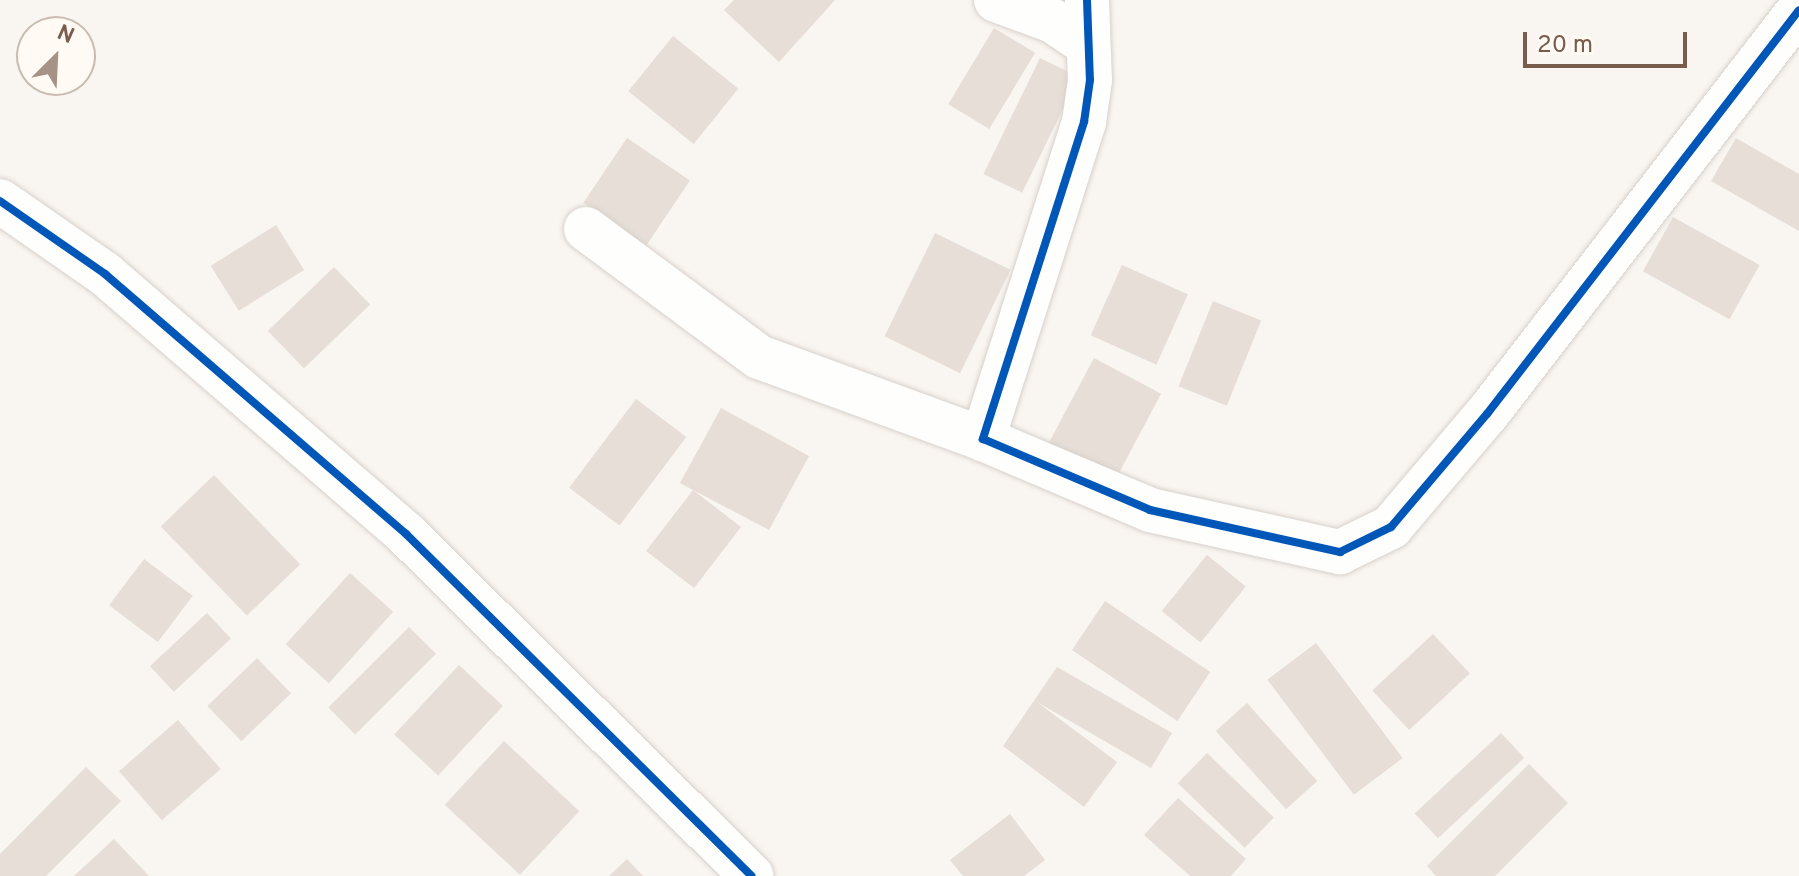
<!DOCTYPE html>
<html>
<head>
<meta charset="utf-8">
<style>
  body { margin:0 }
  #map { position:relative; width:1799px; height:876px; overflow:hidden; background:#f9f5f0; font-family:Overpass,sans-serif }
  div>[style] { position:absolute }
  .building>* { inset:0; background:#e6ded7; transform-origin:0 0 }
  .roads { filter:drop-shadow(0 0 2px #d7d1cb) drop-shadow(0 0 2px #d7d1cb) }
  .street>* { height:44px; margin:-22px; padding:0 22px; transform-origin:22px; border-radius:22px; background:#fefefd }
  .cycleway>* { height:8px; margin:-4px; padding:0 4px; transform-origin:4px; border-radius:4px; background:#0057b8 }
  span { translate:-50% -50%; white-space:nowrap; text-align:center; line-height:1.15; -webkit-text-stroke:8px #fffaf3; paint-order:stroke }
  .north { position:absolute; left:16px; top:16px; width:80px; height:80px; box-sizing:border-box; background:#fffaf3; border:2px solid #cabbb1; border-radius:50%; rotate:24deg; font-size:22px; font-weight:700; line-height:32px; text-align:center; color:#7a5c4d }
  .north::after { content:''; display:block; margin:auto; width:28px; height:36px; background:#a69286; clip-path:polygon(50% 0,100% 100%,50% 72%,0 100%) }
  .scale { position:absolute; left:1523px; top:32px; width:164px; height:36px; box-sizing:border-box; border:4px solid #7a5c4d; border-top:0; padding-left:10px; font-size:24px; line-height:28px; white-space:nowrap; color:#7a5c4d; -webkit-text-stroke:6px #fffaf3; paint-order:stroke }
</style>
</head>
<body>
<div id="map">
  <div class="building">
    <i style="clip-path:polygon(734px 0,835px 0,779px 62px,724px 10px)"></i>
    <i style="left:994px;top:28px;width:48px;height:89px;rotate:31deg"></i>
    <i style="left:673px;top:36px;width:84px;height:71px;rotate:39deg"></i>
    <i style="left:1040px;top:58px;width:43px;height:129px;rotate:26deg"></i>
    <i style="left:627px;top:138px;width:76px;height:78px;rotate:34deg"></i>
    <i style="clip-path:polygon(1736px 138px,1799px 174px,1799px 231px,1711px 181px)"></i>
    <i style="left:1673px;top:217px;width:99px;height:62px;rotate:29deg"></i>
    <i style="left:276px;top:225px;width:53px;height:77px;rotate:58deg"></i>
    <i style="left:935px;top:233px;width:84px;height:115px;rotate:26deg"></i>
    <i style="left:1122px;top:265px;width:72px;height:77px;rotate:24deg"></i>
    <i style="left:334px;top:267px;width:52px;height:92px;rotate:46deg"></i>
    <i style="left:1213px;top:301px;width:52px;height:92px;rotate:22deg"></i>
    <i style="left:1094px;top:358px;width:76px;height:98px;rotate:28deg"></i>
    <i style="left:636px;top:399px;width:63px;height:111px;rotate:37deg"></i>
    <i style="clip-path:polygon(721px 408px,809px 456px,769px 530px,693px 490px,741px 527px,694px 588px,646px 551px,693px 490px,680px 483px)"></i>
    <i style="left:214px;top:475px;width:124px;height:74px;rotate:46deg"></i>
    <i style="left:1207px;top:555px;width:50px;height:72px;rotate:39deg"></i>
    <i style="left:144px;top:559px;width:61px;height:58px;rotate:37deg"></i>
    <i style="left:350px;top:573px;width:58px;height:96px;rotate:42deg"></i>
    <i style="left:1105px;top:601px;width:127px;height:59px;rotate:34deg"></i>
    <i style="left:207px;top:613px;width:35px;height:78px;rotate:47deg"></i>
    <i style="left:409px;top:627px;width:38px;height:114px;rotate:45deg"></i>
    <i style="left:1433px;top:634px;width:54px;height:83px;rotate:47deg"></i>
    <i style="left:1316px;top:643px;width:144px;height:61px;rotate:53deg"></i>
    <i style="left:257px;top:658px;width:49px;height:69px;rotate:46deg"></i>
    <i style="left:459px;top:665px;width:60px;height:95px;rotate:43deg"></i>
    <i style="clip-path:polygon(1057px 667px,1172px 733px,1151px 768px,1037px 702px,1117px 762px,1084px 807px,1003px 746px)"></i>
    <i style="left:1247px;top:703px;width:105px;height:42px;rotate:48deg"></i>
    <i style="left:178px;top:720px;width:65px;height:78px;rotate:49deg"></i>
    <i style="left:1501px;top:733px;width:34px;height:118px;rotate:47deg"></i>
    <i style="left:504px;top:741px;width:103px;height:87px;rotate:43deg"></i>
    <i style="left:1207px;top:753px;width:93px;height:42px;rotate:44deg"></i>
    <i style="clip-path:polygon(1529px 764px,1568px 803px,1495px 876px,1436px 876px,1427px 866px)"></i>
    <i style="clip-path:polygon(86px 767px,121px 801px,46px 876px,0 876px,0 854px)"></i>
    <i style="clip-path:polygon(1178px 798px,1246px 859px,1231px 876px,1190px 876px,1144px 835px)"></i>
    <i style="clip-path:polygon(1010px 814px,1045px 860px,1024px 876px,963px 876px,950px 860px)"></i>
    <i style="clip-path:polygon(114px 839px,149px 876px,74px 876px)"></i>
    <i style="clip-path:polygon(627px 859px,643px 876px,609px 876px)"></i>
  </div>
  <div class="roads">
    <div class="street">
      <i style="left:996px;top:0;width:61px;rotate:20.2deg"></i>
      <i style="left:1053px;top:21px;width:37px;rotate:34deg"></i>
      <i style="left:1087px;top:0;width:80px;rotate:87.9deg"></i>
      <i style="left:1090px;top:80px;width:42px;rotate:98.1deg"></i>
      <i style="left:1084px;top:122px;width:333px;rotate:107.7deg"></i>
      <i style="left:983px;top:439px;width:181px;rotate:23deg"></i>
      <i style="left:1150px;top:510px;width:195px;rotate:12.5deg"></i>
      <i style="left:1340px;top:552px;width:57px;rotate:-26.1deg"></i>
      <i style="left:1391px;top:527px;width:148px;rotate:-49.7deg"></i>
      <i style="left:1487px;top:414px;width:510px;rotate:-52.32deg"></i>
      <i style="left:0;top:201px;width:128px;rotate:34.8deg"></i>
      <i style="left:105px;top:274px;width:398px;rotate:40.8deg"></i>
      <i style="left:406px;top:534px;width:486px;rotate:44.7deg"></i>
      <i style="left:586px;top:229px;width:215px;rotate:36.5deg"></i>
      <i style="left:759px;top:357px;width:239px;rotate:20.1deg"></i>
    </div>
  </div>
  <div class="cycleway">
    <i style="left:1087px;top:0;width:80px;rotate:87.9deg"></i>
    <i style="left:1090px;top:80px;width:42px;rotate:98.1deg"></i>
    <i style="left:1084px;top:122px;width:333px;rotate:107.7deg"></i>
    <i style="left:983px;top:439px;width:181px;rotate:23deg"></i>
    <i style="left:1150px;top:510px;width:195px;rotate:12.5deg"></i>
    <i style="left:1340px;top:552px;width:57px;rotate:-26.1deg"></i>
    <i style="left:1391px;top:527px;width:148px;rotate:-49.7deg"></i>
    <i style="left:1487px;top:414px;width:510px;rotate:-52.32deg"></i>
    <i style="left:0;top:201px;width:128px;rotate:34.8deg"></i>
    <i style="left:105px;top:274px;width:398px;rotate:40.8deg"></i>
    <i style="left:406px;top:534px;width:486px;rotate:44.7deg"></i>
  </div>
  <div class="north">N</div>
  <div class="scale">20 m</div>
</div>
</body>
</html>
